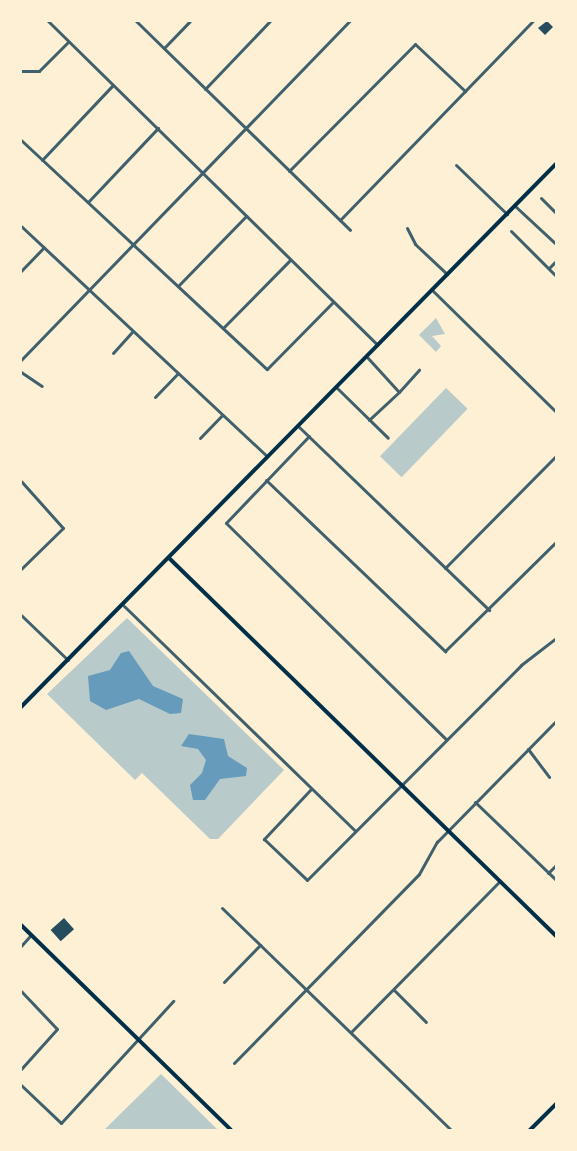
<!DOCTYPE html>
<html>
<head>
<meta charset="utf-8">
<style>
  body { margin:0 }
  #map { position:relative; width:577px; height:1151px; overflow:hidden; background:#fdf0d5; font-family:Bitter,serif }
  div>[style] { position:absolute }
  .green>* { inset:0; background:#b9caca; transform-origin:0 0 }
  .water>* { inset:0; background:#669bbc }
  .building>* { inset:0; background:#264d5e; transform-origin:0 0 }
  .minor>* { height:3px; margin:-1.5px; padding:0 1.5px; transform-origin:1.5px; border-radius:1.5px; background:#3f606c }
  .secondary>* { height:4px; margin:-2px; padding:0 2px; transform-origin:2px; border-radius:2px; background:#003049 }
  span { translate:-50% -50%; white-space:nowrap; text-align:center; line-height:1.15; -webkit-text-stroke:4.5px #fdf0d5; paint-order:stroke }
  .frame { position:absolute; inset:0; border:22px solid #fdf0d5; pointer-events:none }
</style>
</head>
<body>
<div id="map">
  <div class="green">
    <i style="clip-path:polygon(436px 318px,445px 334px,432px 336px,441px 346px,436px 352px,419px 335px)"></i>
    <i style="left:446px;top:388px;width:30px;height:95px;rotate:44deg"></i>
    <i style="clip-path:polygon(127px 618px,284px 770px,218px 839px,210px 839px,142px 773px,135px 780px,47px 694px)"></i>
    <i style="clip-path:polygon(161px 1074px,218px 1130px,104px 1130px)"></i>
  </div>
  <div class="water">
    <i style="clip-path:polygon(129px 651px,153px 686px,183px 699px,181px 713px,170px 714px,139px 699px,106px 710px,90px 701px,88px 676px,110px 670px,121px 653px)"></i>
    <i style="clip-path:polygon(189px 734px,224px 739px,228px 756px,247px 768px,246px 776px,220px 779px,205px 800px,193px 800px,190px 785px,202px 773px,206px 760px,198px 749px,181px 746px)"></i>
  </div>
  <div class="building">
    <i style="clip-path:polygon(547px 21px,553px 27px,545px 35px,538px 28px)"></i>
    <i style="left:64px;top:918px;width:15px;height:18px;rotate:48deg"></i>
  </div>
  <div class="minor">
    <i style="left:48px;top:21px;width:462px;rotate:44.5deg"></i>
    <i style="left:136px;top:21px;width:299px;rotate:44.3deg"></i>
    <i style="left:164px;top:48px;width:37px;rotate:-46deg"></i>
    <i style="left:21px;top:71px;width:18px"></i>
    <i style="left:39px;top:71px;width:41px;rotate:-45deg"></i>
    <i style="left:205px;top:89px;width:94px;rotate:-46.3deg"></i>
    <i style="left:21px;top:140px;width:336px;rotate:43deg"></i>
    <i style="left:267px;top:369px;width:94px;rotate:-45.4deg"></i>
    <i style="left:42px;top:160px;width:102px;rotate:-46.6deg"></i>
    <i style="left:456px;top:165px;width:71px;rotate:43.9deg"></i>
    <i style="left:289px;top:171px;width:179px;rotate:-45.2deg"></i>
    <i style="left:415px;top:44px;width:69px;rotate:43.2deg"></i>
    <i style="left:541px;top:198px;width:21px;rotate:45deg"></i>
    <i style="left:88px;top:202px;width:102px;rotate:-46.6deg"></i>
    <i style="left:515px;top:206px;width:56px;rotate:42.8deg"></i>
    <i style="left:340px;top:220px;width:277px;rotate:-45.9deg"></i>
    <i style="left:21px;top:226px;width:337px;rotate:43.1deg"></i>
    <i style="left:407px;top:228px;width:18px;rotate:63deg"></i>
    <i style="left:415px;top:244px;width:44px;rotate:43.2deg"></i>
    <i style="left:511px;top:231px;width:64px;rotate:45deg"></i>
    <i style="left:549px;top:268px;width:10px;rotate:-45deg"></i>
    <i style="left:21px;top:271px;width:33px;rotate:-46deg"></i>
    <i style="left:178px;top:286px;width:98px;rotate:-45.8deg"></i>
    <i style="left:432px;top:290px;width:174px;rotate:44.5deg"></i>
    <i style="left:223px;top:328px;width:95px;rotate:-45.4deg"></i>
    <i style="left:113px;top:353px;width:28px;rotate:-48deg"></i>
    <i style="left:367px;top:357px;width:47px;rotate:47.6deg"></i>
    <i style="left:399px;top:392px;width:41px;rotate:137deg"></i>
    <i style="left:21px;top:360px;width:472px;rotate:-45.9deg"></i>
    <i style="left:21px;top:372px;width:25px;rotate:34deg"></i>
    <i style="left:337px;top:388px;width:71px;rotate:44.4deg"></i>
    <i style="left:399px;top:392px;width:30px;rotate:-48deg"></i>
    <i style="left:155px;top:397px;width:33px;rotate:-46deg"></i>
    <i style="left:299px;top:427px;width:264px;rotate:43.9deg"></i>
    <i style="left:309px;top:436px;width:120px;rotate:133.7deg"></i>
    <i style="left:226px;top:523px;width:308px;rotate:44.5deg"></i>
    <i style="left:200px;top:438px;width:32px;rotate:-46deg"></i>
    <i style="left:266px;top:480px;width:248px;rotate:43.7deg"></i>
    <i style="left:445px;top:651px;width:156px;rotate:-44.5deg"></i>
    <i style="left:21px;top:481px;width:63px;rotate:48.2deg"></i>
    <i style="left:63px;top:528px;width:59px;rotate:135.7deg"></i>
    <i style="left:445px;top:568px;width:158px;rotate:-45.3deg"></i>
    <i style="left:124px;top:606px;width:322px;rotate:44.2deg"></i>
    <i style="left:21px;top:615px;width:65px;rotate:43.8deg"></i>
    <i style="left:528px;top:749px;width:35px;rotate:53deg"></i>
    <i style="left:311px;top:789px;width:69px;rotate:133.2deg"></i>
    <i style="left:264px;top:839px;width:59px;rotate:43.6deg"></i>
    <i style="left:307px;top:880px;width:303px;rotate:-45.1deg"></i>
    <i style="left:521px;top:665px;width:44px;rotate:-37.6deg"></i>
    <i style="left:475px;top:802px;width:112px;rotate:43.9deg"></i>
    <i style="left:548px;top:873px;width:11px;rotate:-45deg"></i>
    <i style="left:222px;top:908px;width:319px;rotate:44.1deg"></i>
    <i style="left:21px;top:946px;width:15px;rotate:-48deg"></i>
    <i style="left:224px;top:982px;width:52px;rotate:-45.8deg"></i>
    <i style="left:394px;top:990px;width:45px;rotate:45deg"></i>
    <i style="left:21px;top:991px;width:52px;rotate:46.5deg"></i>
    <i style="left:57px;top:1029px;width:54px;rotate:132deg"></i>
    <i style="left:351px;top:1032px;width:212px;rotate:-45.4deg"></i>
    <i style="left:234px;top:1063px;width:264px;rotate:-45.6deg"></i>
    <i style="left:419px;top:874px;width:37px;rotate:-61deg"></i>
    <i style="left:437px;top:842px;width:170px;rotate:-45.5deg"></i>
    <i style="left:21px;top:1085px;width:55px;rotate:43.5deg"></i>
    <i style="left:61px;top:1123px;width:166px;rotate:-47.4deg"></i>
  </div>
  <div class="secondary">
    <i style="left:170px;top:559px;width:540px;rotate:44.32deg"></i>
    <i style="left:21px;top:707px;width:762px;rotate:-45.43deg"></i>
    <i style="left:21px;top:925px;width:293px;rotate:44.3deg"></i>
    <i style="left:530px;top:1130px;width:37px;rotate:-45deg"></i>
  </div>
  <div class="frame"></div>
</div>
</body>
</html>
